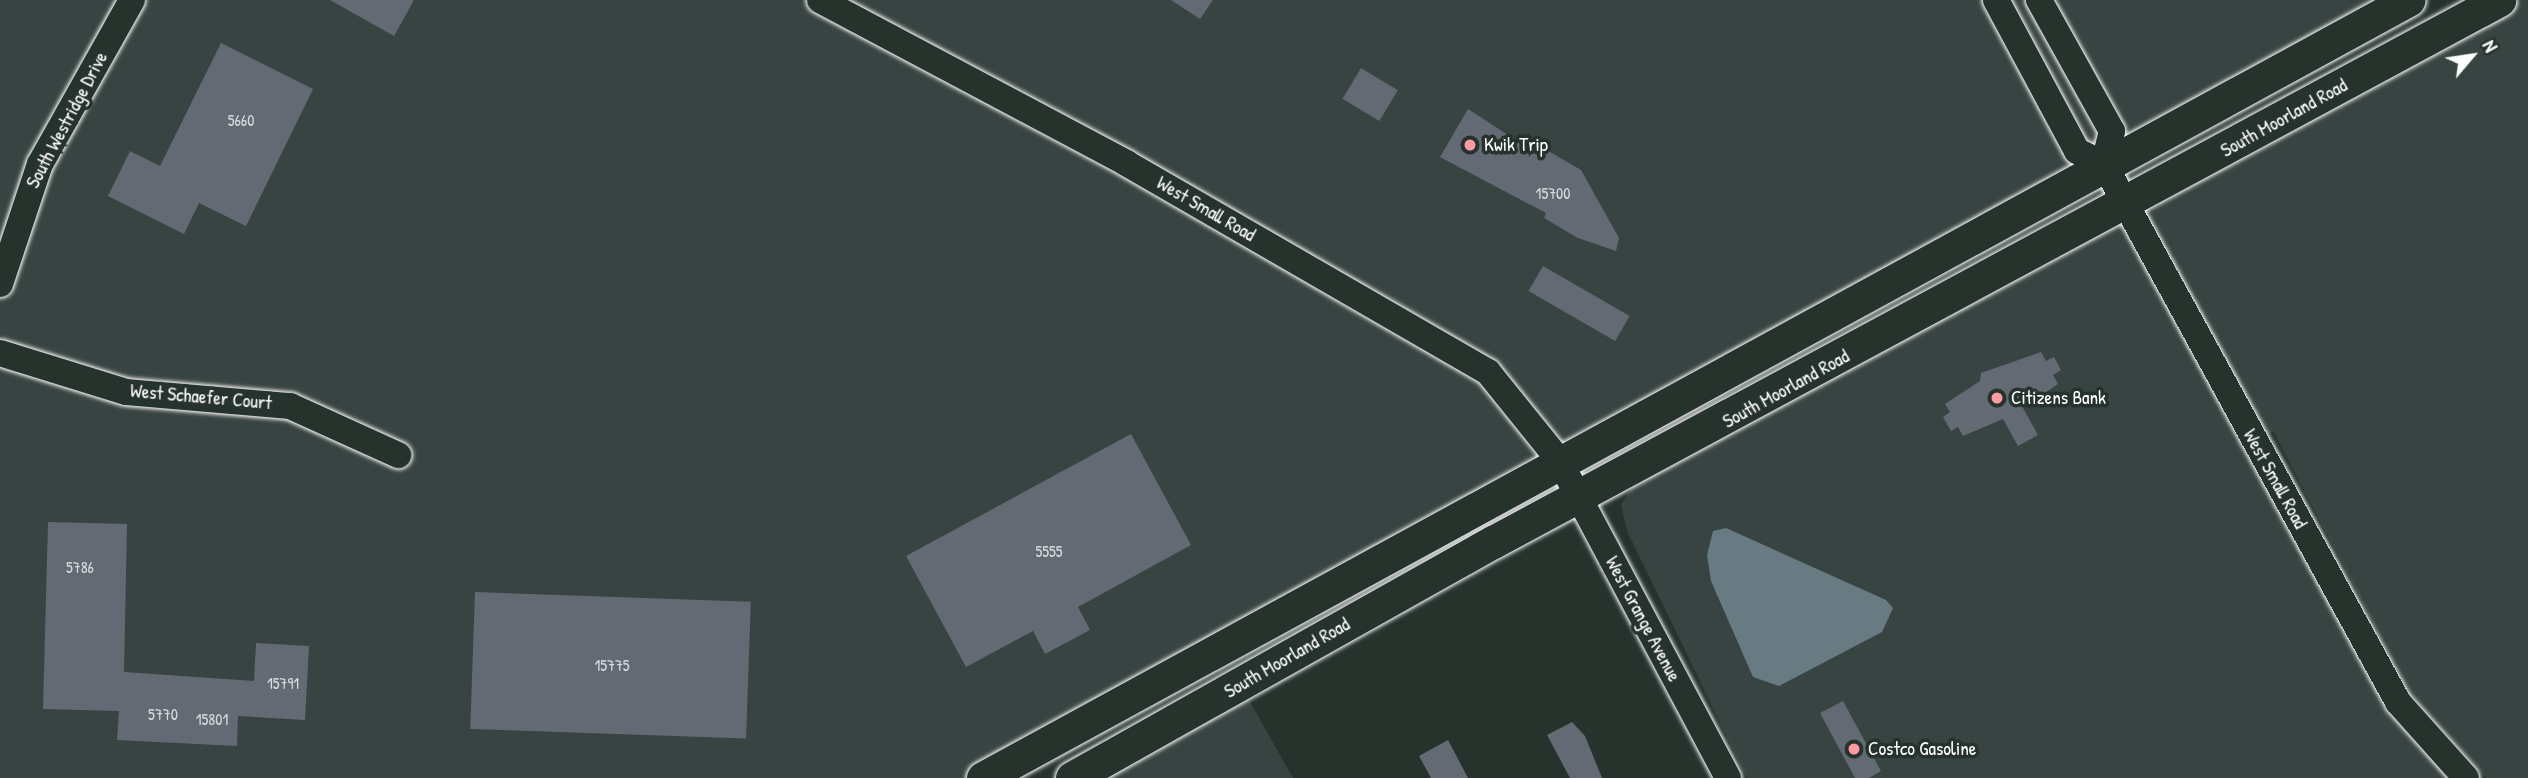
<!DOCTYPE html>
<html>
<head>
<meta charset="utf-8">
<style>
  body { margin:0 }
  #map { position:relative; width:2528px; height:778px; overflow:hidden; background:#26332d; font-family:"Patrick Hand",sans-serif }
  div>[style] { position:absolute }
  .built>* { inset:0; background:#384442 }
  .water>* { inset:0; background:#687b83 }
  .building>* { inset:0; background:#636a74; transform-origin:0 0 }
  .roads { filter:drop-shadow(0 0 2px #fff) drop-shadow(0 0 2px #fff) }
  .minor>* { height:26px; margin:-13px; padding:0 13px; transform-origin:13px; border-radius:13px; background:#26332d }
  .major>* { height:33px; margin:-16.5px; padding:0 16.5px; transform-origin:16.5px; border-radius:16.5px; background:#26332d }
  .dots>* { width:19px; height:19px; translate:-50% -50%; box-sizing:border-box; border:4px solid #26332d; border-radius:50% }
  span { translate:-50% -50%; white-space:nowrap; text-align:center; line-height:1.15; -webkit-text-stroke:7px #26332d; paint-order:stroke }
  .number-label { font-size:16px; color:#d8dadc }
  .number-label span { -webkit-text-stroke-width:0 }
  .street-label { font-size:19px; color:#fff }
  .poi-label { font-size:19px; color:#fff }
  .left { translate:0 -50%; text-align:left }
  .north { position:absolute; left:2437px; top:21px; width:70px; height:70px; -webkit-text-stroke:5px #26332d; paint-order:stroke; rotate:61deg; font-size:19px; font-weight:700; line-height:28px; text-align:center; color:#fff }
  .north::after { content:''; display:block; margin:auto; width:24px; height:32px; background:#fff; clip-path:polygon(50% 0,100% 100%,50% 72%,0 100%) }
</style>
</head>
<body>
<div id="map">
  <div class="built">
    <i style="clip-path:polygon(0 0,2408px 0,983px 778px,0 778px)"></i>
    <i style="clip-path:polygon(2522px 0,2528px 0,2528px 778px,2486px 778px,2410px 693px,2273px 431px,2245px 447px,2457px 778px,1747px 778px,1627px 531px,1621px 505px,1632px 487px)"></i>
    <i style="clip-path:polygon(1241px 686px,1293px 778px,1072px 778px)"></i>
  </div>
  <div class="water">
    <i style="clip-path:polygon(1726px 528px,1886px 600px,1893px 608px,1882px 632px,1779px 686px,1753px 677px,1711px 581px,1707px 555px,1713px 531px)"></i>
  </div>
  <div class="building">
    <i style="clip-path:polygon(330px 0,414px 0,394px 36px)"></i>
    <i style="clip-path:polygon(1171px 0,1213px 0,1200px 19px)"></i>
    <i style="clip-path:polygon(221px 43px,313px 89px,246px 226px,199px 203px,184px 234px,108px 196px,130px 151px,160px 166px)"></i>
    <i style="left:1361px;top:68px;width:43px;height:36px;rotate:31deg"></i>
    <i style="clip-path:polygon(1468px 109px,1540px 156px,1545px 149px,1581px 170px,1619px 238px,1616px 251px,1578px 238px,1544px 218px,1546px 213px,1440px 157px)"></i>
    <i style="left:1543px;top:266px;width:100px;height:29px;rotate:30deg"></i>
    <i style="clip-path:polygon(2041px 352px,2046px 361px,2054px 357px,2061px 370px,2053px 375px,2058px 384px,2023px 408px,2038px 435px,2018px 446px,2003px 419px,1963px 436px,1958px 427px,1951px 431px,1943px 417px,1950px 412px,1945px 404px,1980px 381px,1981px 373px)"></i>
    <i style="clip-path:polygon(1131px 434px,1191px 545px,1078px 607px,1090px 630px,1045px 654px,1033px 631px,966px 667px,906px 556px)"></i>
    <i style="clip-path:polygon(48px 522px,127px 524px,124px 672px,254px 681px,256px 643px,309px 646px,305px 720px,238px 716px,237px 746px,117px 740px,119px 711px,43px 709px)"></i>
    <i style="left:475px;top:592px;width:276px;height:137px;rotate:2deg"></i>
    <i style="clip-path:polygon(1843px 701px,1881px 771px,1869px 778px,1855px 778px,1820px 713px)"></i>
    <i style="clip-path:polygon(1572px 722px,1585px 736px,1602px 778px,1570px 778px,1547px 735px)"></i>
    <i style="clip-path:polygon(1448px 740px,1468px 778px,1431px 778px,1419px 756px)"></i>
  </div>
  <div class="roads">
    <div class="minor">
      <i style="left:820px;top:0;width:347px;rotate:28deg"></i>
      <i style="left:1126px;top:163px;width:418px;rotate:30deg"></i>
      <i style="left:1488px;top:372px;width:113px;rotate:51.1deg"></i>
      <i style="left:1559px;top:460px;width:360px;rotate:62deg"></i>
      <i style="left:1996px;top:0;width:171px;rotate:61.8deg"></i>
      <i style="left:2077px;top:151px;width:30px;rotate:26deg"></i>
      <i style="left:2039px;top:0;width:150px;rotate:60.9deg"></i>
      <i style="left:2112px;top:131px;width:34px;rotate:104deg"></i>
      <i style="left:2104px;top:164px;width:613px;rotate:61.34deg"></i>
      <i style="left:2398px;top:702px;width:102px;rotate:48.2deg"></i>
      <i style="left:0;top:284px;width:126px;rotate:-71.6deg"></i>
      <i style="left:40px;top:164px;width:188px;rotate:-60.7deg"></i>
      <i style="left:0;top:353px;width:132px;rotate:17.2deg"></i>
      <i style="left:126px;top:392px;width:165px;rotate:4.9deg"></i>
      <i style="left:290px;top:406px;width:119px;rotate:24.4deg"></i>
    </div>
    <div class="major">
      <i style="left:983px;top:778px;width:1624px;rotate:-28.63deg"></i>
      <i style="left:1072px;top:778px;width:483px;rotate:-29.3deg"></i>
      <i style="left:1493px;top:542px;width:1143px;rotate:-28.31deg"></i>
    </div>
  </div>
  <div class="dots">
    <i style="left:1470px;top:145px;background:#ff9aa2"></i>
    <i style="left:1997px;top:398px;background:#ff9aa2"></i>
    <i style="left:1854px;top:749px;background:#ff9aa2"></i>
  </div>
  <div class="number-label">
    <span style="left:241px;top:120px">5660</span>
    <span style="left:1553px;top:193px">15700</span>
    <span style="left:1049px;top:551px">5555</span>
    <span style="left:80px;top:567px">5786</span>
    <span style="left:612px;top:665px">15775</span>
    <span style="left:283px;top:683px">15791</span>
    <span style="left:163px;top:714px">5770</span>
    <span style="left:212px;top:719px">15801</span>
  </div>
  <div class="street-label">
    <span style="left:2284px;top:118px;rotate:-29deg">South Moorland Road</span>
    <span style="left:67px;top:120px;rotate:-62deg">South Westridge Drive</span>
    <span style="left:1206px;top:209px;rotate:30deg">West Small Road</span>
    <span style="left:1786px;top:389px;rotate:-29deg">South Moorland Road</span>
    <span style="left:201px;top:397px;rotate:5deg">West Schaefer Court</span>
    <span style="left:2275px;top:479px;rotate:61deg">West Small Road</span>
    <span style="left:1643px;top:619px;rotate:62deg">West Grange Avenue</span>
    <span style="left:1287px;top:658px;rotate:-30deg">South Moorland Road</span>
  </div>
  <div class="poi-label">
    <span class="left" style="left:1484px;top:145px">Kwik Trip</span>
    <span class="left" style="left:2011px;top:398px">Citizens Bank</span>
    <span class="left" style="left:1868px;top:749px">Costco Gasoline</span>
  </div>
  <div class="north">N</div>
</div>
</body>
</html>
